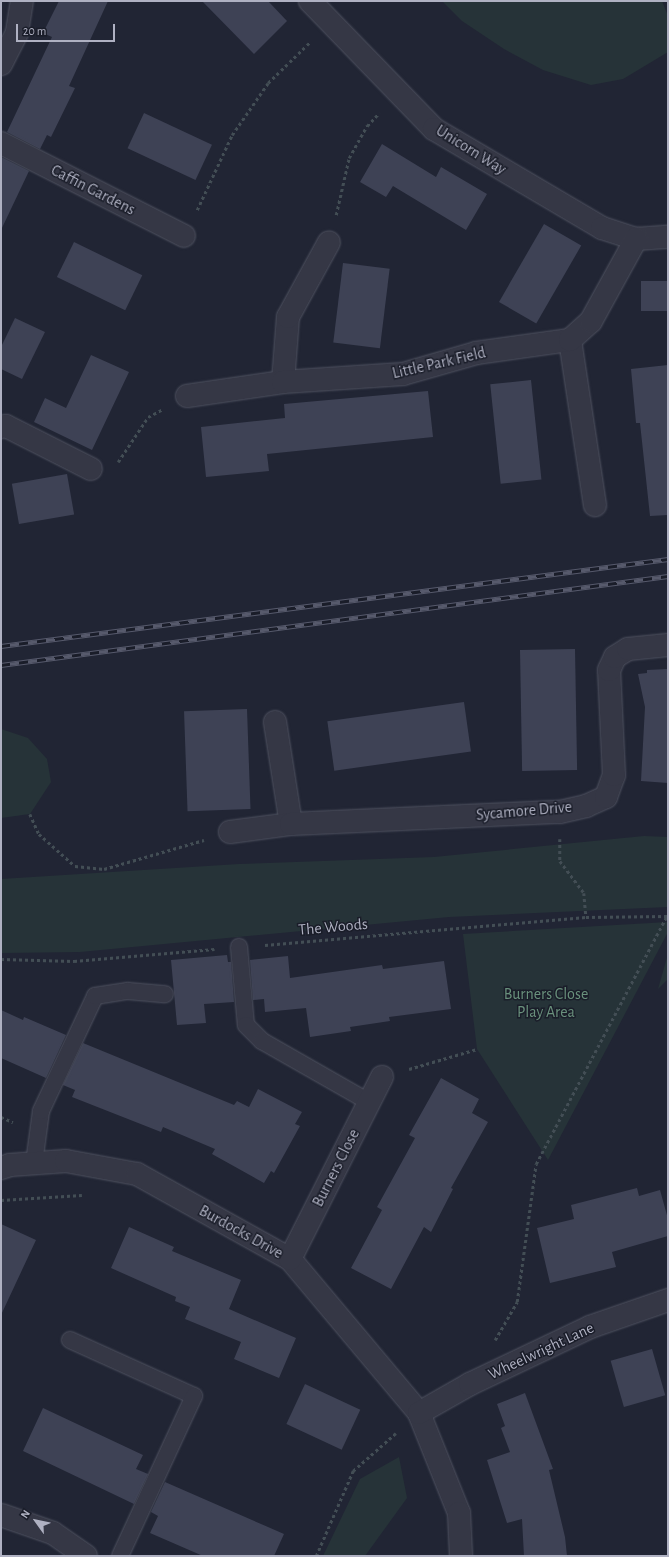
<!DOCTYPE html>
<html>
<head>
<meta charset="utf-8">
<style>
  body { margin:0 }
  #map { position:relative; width:669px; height:1557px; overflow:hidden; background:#212534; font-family:"Alegreya Sans",sans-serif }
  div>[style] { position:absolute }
  .green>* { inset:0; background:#263338 }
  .building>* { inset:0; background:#3e4255; transform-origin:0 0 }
  .path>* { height:2.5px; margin-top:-1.25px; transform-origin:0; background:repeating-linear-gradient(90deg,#434e55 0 3px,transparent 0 6px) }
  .roads { filter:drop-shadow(0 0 1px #4f5260) drop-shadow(0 0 1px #4f5260) }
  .lane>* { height:16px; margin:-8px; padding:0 8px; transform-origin:8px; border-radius:8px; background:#353745 }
  .street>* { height:22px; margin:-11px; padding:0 11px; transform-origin:11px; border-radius:11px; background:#353745 }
  .rail>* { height:4.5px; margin-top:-2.25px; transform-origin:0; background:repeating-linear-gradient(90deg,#1a1d29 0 9px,#575a6c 0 18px); box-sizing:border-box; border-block:1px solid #575a6c }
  span { translate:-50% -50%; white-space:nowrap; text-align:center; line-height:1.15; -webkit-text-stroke:3px #1a1d29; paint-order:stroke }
  .street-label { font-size:16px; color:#afb1c2 }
  .park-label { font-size:16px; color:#69907c }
  .frame { position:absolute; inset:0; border:2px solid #afb1c2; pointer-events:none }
  .north { position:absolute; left:16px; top:1501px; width:40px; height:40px; -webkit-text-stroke:3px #1a1d29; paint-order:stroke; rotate:303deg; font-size:11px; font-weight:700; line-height:16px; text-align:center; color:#afb1c2 }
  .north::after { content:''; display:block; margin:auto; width:14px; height:18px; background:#afb1c2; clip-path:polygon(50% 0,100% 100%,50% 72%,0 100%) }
  .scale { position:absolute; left:16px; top:24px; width:99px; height:18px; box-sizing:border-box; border:2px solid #afb1c2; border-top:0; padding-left:5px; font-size:12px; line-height:14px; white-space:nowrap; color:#afb1c2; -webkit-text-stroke:3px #1a1d29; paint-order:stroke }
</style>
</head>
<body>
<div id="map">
  <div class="green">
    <i style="clip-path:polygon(442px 1px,662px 1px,668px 16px,668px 52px,623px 79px,591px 85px,543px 70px,504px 49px,462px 21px)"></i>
    <i style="clip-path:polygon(1px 729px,28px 738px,47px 759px,51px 782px,30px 814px,1px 818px)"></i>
    <i style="clip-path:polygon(644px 836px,668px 837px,668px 907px,449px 917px,80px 952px,1px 953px,1px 879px,239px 864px,434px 857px)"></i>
    <i style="clip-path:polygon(668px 922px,668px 932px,548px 1160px,477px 1049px,463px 934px)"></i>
    <i style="clip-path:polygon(668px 954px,668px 979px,658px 989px)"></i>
    <i style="clip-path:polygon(399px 1457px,407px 1498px,365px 1556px,323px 1556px,360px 1479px)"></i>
  </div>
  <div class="building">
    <i style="clip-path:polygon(59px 1px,108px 1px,69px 86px,75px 88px,51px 137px,47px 135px,40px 149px,7px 132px,52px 37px,43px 33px)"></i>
    <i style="clip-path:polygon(202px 1px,268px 1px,287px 21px,254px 54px)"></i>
    <i style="left:144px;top:113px;width:75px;height:39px;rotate:25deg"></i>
    <i style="clip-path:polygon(382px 144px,436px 177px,441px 167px,487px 194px,466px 230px,393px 186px,386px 197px,360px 182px)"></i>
    <i style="clip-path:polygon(1px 157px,29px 171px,1px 230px)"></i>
    <i style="left:544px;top:224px;width:43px;height:90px;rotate:30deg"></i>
    <i style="left:74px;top:242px;width:76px;height:39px;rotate:26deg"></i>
    <i style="left:343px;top:263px;width:47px;height:80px;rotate:7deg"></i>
    <i style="left:668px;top:281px;width:30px;height:27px;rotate:90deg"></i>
    <i style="clip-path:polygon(15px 318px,45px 332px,22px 379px,1px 369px,1px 347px)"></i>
    <i style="clip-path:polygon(91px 355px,129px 372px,92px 450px,34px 422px,45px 398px,66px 408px)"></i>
    <i style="clip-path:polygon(668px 365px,668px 515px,650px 516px,640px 423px,636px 423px,631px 369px)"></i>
    <i style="left:531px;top:380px;width:100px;height:41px;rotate:84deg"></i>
    <i style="clip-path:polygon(428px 391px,433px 437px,267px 454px,269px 471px,206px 477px,201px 427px,285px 418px,284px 404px)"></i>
    <i style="left:67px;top:474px;width:41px;height:56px;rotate:80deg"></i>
    <i style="left:575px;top:649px;width:121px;height:55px;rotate:89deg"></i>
    <i style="clip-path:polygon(668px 669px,668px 783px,641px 781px,645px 707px,638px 674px,647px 673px,647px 670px)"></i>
    <i style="left:464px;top:702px;width:50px;height:138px;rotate:82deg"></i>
    <i style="left:247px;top:709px;width:100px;height:63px;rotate:88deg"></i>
    <i style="clip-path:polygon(227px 955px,228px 962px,231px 962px,234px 1002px,204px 1004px,206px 1023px,177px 1025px,171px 960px)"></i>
    <i style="clip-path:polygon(288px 956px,290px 978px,382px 965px,383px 969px,444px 961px,451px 1009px,389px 1017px,390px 1021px,350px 1027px,351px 1031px,310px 1037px,306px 1008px,265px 1012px,264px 999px,253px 1000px,250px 960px)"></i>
    <i style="clip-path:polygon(1px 1010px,23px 1020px,24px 1017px,66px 1035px,46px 1078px,1px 1058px)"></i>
    <i style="clip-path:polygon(83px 1043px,234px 1105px,237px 1101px,249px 1107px,258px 1089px,302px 1112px,295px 1124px,300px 1126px,274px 1173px,271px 1171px,264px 1183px,212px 1154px,215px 1149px,163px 1127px,161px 1132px,72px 1097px,75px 1090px,63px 1085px)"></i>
    <i style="clip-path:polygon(441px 1078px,479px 1099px,472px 1113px,488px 1122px,451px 1188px,453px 1189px,431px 1232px,424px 1227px,391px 1289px,351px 1268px,382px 1210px,377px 1207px,415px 1138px,409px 1135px)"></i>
    <i style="clip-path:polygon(637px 1188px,639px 1196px,660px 1190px,668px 1219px,668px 1236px,612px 1252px,616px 1267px,550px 1283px,537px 1228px,574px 1219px,571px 1205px)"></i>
    <i style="clip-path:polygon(1px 1224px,36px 1240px,1px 1315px)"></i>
    <i style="clip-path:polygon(129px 1227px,174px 1247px,172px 1251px,241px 1280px,229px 1309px,296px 1338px,279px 1378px,234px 1359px,241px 1342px,185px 1319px,190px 1307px,175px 1301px,176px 1297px,111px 1268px)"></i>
    <i style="left:652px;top:1349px;width:48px;height:43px;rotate:74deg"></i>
    <i style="left:305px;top:1384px;width:61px;height:44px;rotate:25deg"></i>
    <i style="clip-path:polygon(525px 1393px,553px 1469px,549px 1470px,565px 1537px,567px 1556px,524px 1556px,522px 1519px,507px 1523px,487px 1460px,510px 1452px,501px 1428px,505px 1426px,497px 1404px)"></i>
    <i style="clip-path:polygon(43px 1408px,143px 1455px,136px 1469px,148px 1474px,134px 1504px,23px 1451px)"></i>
    <i style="clip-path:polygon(165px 1482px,284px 1534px,274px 1556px,203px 1556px,150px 1533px,158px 1516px,151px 1512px)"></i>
  </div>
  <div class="path">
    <i style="left:197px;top:210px;width:83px;rotate:-65deg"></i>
    <i style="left:232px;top:135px;width:63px;rotate:-55.3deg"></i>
    <i style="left:268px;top:83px;width:59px;rotate:-44.3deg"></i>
    <i style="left:336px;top:215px;width:58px;rotate:-77.2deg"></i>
    <i style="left:349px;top:158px;width:37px;rotate:-61deg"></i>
    <i style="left:367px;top:126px;width:18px;rotate:-47deg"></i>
    <i style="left:118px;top:462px;width:54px;rotate:-56.3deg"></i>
    <i style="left:148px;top:417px;width:17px;rotate:-28deg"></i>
    <i style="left:30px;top:814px;width:22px;rotate:66deg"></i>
    <i style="left:39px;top:834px;width:48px;rotate:41.6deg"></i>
    <i style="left:75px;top:866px;width:29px;rotate:6deg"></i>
    <i style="left:104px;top:869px;width:104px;rotate:-16.2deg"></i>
    <i style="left:560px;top:839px;width:22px;rotate:90deg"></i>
    <i style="left:560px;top:861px;width:40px;rotate:53deg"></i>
    <i style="left:584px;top:893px;width:24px;rotate:85deg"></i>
    <i style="left:265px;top:945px;width:322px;rotate:-5deg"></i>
    <i style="left:586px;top:917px;width:82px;rotate:-0.7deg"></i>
    <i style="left:1px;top:959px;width:73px;rotate:1.6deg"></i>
    <i style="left:74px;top:961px;width:141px;rotate:-4.9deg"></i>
    <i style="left:409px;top:1069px;width:71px;rotate:-16.4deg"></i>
    <i style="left:1px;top:1117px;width:13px;rotate:23deg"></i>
    <i style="left:1px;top:1200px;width:81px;rotate:-3.5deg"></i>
    <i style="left:495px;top:1340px;width:44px;rotate:-59.9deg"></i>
    <i style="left:517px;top:1302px;width:139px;rotate:-82.2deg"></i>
    <i style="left:536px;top:1164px;width:280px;rotate:-62.2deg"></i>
    <i style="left:316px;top:1556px;width:93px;rotate:-66.5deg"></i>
    <i style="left:353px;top:1471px;width:57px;rotate:-41.5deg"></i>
  </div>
  <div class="roads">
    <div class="lane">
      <i style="left:239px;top:947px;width:78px;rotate:84.9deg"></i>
      <i style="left:246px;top:1025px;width:23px;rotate:45deg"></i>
      <i style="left:262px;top:1041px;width:123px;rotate:29.7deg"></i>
      <i style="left:34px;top:1163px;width:52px;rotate:-82.3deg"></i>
      <i style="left:41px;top:1111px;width:127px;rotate:-64.8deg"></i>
      <i style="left:95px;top:996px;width:33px;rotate:-9deg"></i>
      <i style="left:128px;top:991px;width:37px;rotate:5deg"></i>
      <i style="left:70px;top:1340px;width:136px;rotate:24.3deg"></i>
      <i style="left:194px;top:1396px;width:176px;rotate:114.8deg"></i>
    </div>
    <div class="street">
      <i style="left:310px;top:1px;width:178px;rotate:45.9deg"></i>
      <i style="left:434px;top:129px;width:195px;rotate:30.5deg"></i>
      <i style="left:602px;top:228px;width:36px;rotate:18deg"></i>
      <i style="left:636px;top:239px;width:32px;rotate:-4deg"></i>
      <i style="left:1px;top:64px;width:36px;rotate:-63deg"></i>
      <i style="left:17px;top:32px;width:31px;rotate:-81deg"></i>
      <i style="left:1px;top:143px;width:205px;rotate:26.9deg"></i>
      <i style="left:570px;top:340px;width:167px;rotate:81.4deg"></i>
      <i style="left:283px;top:382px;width:65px;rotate:-85.6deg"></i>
      <i style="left:288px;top:317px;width:85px;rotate:-61.3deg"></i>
      <i style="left:187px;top:396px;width:97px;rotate:-8.3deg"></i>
      <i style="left:283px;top:382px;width:120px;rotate:-3.8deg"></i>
      <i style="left:403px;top:374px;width:76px;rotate:-16deg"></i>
      <i style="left:476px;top:353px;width:95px;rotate:-7.9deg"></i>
      <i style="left:570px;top:340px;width:28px;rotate:-42deg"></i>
      <i style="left:591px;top:321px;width:94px;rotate:-61.2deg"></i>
      <i style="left:1px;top:427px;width:5px;rotate:-11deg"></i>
      <i style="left:6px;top:426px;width:95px;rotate:26.8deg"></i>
      <i style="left:275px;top:722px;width:103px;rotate:81.1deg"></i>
      <i style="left:230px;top:832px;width:62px;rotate:-7.5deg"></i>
      <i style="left:291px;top:824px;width:269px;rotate:-2.6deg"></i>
      <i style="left:560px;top:812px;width:27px;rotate:-13deg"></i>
      <i style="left:586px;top:806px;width:22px;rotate:-24deg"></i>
      <i style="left:606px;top:797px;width:23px;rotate:-70deg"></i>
      <i style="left:614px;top:775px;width:105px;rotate:-92.7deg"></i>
      <i style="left:609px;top:670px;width:14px;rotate:-65deg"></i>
      <i style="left:615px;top:657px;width:15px;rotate:-32deg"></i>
      <i style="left:628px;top:649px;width:40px;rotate:-5.7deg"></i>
      <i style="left:1px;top:1168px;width:9px;rotate:-18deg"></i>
      <i style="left:10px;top:1165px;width:56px;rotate:-4.1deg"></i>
      <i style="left:66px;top:1161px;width:72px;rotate:10.4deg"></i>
      <i style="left:137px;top:1174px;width:175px;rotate:29.1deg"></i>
      <i style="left:290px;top:1259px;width:201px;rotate:50deg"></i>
      <i style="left:419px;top:1413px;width:108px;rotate:68.2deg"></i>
      <i style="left:459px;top:1513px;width:43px;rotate:87.3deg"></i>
      <i style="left:290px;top:1259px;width:204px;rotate:-63.2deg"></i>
      <i style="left:419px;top:1413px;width:59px;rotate:-29.6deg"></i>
      <i style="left:470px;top:1384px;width:133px;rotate:-25.4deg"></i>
      <i style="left:590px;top:1327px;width:83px;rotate:-19.1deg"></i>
      <i style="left:1px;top:1515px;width:55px;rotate:19.1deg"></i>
      <i style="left:53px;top:1533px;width:40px;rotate:34.9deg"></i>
    </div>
  </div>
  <div class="rail">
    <i style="left:1px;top:646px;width:673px;rotate:-7.43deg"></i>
    <i style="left:1px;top:665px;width:673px;rotate:-7.6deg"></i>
  </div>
  <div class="street-label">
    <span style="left:471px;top:150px;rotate:32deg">Unicorn Way</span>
    <span style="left:93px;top:190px;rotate:27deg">Caffin Gardens</span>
    <span style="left:439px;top:363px;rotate:-13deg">Little Park Field</span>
    <span style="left:524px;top:811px;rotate:-5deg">Sycamore Drive</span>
    <span style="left:333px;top:927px;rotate:-5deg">The Woods</span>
    <span style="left:336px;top:1168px;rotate:-63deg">Burners Close</span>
    <span style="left:241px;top:1232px;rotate:29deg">Burdocks Drive</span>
    <span style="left:541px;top:1351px;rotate:-25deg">Wheelwright Lane</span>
  </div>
  <div class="park-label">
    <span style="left:546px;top:1003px">Burners Close<br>Play Area</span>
  </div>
  <div class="frame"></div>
  <div class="north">N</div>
  <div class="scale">20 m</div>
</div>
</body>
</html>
